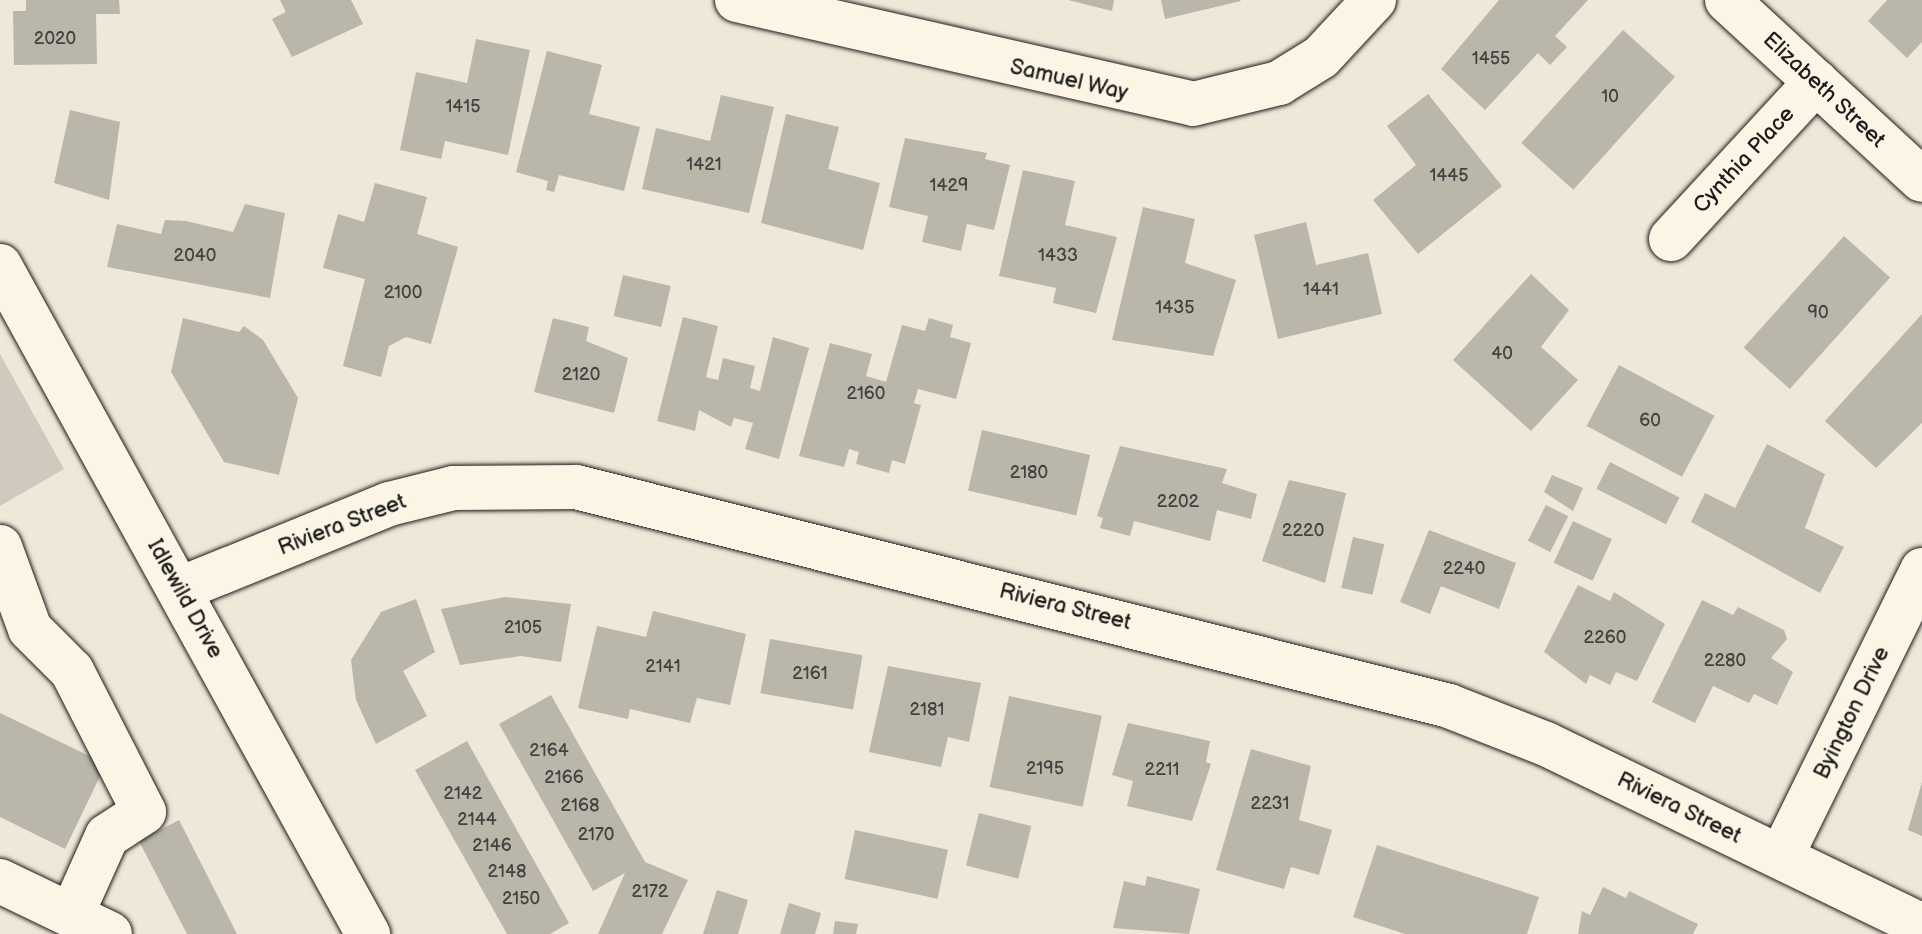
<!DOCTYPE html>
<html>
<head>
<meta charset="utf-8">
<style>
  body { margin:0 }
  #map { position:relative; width:1922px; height:934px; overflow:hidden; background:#eee8d9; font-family:"Balsamiq Sans",sans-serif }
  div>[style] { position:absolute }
  .green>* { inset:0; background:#cfcabd }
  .building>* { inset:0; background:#bab6aa; transform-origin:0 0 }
  .roads { filter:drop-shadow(0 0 2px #1c1c1c) drop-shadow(0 0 2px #1c1c1c) }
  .minor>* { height:44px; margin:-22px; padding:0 22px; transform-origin:22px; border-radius:22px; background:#fcf5e5 }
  span { translate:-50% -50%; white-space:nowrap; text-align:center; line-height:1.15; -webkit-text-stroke:6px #fcf5e5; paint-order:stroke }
  .number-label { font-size:18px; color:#444240 }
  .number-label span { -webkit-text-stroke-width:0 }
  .street-label { font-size:22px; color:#1c1c1c }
</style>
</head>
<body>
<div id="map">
  <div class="green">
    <i style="clip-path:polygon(0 354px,64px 469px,0 506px)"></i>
  </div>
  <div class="building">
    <i style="clip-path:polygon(26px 0,119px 0,120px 14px,96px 14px,97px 64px,14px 65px,13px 11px,26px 11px)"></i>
    <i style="clip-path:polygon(280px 0,351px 0,363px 24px,292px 57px,272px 19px,286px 12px)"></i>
    <i style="clip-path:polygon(1068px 0,1114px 0,1112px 11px)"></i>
    <i style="clip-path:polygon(1161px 0,1240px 0,1241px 1px,1165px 19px)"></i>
    <i style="clip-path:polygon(1499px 0,1588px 0,1555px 36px,1567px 47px,1550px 65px,1538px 53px,1485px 110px,1441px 69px)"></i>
    <i style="clip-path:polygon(1887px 0,1922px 0,1922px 42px,1907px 58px,1868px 21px)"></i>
    <i style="left:1623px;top:30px;width:70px;height:152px;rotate:42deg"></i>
    <i style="clip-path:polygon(476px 39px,530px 50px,508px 155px,445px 141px,441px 159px,400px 150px,416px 72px,467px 83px)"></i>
    <i style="clip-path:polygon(547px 51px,602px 65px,589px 114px,640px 127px,624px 191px,559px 175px,554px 192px,546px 190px,548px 181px,516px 172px)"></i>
    <i style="clip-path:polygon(1428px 94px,1502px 186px,1418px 254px,1373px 200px,1416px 165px,1387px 126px)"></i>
    <i style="clip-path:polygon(721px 95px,774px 107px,749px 213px,642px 189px,656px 128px,710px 141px)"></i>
    <i style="clip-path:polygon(70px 110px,120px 122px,109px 200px,54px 183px)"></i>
    <i style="clip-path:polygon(786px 114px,839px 127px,828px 169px,880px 183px,863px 250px,761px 223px)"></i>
    <i style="clip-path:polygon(905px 138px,987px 153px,985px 159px,1010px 165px,994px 230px,967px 224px,961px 251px,922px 242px,928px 216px,889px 207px)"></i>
    <i style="clip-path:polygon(1023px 170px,1075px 181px,1065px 225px,1117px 237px,1096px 313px,1053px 303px,1056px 288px,999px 276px)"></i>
    <i style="clip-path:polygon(375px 183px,427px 197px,417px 234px,458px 247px,431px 344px,406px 337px,389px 346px,381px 377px,343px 366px,365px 279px,323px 268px,338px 214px,364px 222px)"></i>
    <i style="clip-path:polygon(245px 204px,285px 213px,270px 298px,107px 267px,117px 224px,161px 234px,165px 220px,186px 221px,233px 232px)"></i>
    <i style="clip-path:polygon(1143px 207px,1195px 219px,1185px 263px,1236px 280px,1213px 356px,1112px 340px)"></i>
    <i style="clip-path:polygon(1306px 222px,1316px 265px,1368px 253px,1382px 314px,1278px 339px,1254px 235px)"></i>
    <i style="left:1844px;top:236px;width:62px;height:150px;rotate:42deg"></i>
    <i style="clip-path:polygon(1531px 274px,1569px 310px,1541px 347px,1578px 380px,1531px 431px,1453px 360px)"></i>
    <i style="left:623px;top:275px;width:49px;height:42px;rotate:13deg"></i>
    <i style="clip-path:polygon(1922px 314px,1922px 423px,1876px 468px,1825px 421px)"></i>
    <i style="clip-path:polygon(683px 317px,718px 326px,706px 377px,718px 380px,723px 358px,755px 366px,750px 388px,760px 391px,773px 337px,809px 348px,779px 459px,745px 449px,753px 423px,734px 418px,731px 427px,699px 410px,695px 431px,657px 421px)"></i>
    <i style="clip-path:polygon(183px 318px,239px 332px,244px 326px,263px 340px,298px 398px,279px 475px,224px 462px,171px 372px)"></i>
    <i style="clip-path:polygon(553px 318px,589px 327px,586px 341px,628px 358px,614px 413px,534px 392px)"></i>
    <i style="clip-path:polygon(929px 318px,953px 325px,950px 337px,971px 343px,956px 399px,918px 389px,914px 403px,921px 405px,905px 464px,892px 460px,889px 473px,856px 464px,859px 452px,849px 449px,844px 467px,799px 456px,830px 343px,872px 354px,866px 376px,886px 382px,902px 325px,925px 331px)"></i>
    <i style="left:1619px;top:365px;width:108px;height:69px;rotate:28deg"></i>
    <i style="left:982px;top:430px;width:111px;height:62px;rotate:13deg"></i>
    <i style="clip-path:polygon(1767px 444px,1825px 474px,1805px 528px,1844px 547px,1820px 593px,1691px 522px,1705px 493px,1735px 508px)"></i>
    <i style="clip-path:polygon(1120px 446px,1227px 469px,1222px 483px,1257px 494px,1251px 519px,1217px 510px,1210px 541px,1134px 521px,1130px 536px,1100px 528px,1103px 518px,1097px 516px)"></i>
    <i style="left:1610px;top:462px;width:78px;height:30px;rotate:27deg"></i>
    <i style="clip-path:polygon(1552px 475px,1583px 488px,1573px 511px,1544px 492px)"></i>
    <i style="clip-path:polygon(1289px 480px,1346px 493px,1325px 583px,1262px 561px)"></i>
    <i style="left:1546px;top:505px;width:25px;height:40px;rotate:27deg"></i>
    <i style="left:1573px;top:521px;width:43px;height:46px;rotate:25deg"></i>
    <i style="clip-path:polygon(1429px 530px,1516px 563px,1499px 609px,1441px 586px,1430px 614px,1400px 602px)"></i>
    <i style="left:1353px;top:537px;width:32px;height:52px;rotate:13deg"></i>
    <i style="clip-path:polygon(1578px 585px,1610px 601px,1614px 592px,1665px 624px,1637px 681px,1616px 672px,1610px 685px,1590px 675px,1586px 684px,1544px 652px)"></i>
    <i style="clip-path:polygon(505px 597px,571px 604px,561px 662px,521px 656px,460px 665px,441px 609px)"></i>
    <i style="clip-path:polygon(416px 599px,435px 652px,403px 671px,427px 716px,376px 744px,356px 700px,351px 660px,381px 612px)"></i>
    <i style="clip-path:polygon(1702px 600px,1733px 615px,1738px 607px,1784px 630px,1787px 639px,1771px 658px,1793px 672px,1777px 705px,1754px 694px,1749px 703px,1713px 686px,1695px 723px,1652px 702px)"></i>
    <i style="clip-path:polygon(653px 611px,746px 634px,730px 705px,697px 698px,690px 723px,630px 709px,628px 719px,578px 708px,597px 626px,646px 637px)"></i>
    <i style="left:770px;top:639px;width:94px;height:55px;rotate:10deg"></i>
    <i style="clip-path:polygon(888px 666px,981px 683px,969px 742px,948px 737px,941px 767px,869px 752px)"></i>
    <i style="clip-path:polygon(551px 695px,645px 862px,688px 880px,662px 934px,598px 934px,625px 873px,593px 891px,499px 724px)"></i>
    <i style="left:1009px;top:696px;width:95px;height:93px;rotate:12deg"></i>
    <i style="clip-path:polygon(0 713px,106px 764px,65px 849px,0 817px)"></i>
    <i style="clip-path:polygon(1128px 723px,1210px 741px,1206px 762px,1211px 764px,1192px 821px,1127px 806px,1133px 781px,1112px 775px)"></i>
    <i style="clip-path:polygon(467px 741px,569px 923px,550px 934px,507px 934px,415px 770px)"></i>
    <i style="clip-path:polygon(1251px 749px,1311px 766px,1299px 820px,1332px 830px,1319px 875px,1291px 867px,1284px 889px,1216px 870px)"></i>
    <i style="clip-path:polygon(1922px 782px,1922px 836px,1908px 830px)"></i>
    <i style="left:979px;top:813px;width:54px;height:54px;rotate:14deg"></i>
    <i style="clip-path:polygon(179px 820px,237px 934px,187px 934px,139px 841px)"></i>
    <i style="left:855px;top:830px;width:95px;height:50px;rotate:12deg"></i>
    <i style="clip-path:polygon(1377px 845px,1539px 897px,1527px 934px,1405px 934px,1353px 917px)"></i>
    <i style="clip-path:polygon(1147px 876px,1200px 889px,1189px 934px,1113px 928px,1124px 881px,1145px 886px)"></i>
    <i style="clip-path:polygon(1603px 887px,1626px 898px,1629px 891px,1698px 924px,1693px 934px,1578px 934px,1582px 911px,1590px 915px)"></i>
    <i style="clip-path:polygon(717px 890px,748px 900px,738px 934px,703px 934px)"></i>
    <i style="clip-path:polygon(789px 903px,821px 913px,815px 934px,780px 934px)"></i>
    <i style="clip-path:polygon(835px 921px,858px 924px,856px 934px,833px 934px)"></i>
  </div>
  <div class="roads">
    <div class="minor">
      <i style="left:737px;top:0;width:468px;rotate:12.8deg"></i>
      <i style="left:1193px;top:104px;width:89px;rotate:-13.7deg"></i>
      <i style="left:1279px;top:83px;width:49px;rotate:-31.8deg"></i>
      <i style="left:1321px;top:57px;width:78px;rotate:-47.1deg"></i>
      <i style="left:1727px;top:0;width:265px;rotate:42.7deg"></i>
      <i style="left:1671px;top:239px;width:214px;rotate:-47.3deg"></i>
      <i style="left:0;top:266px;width:763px;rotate:61.15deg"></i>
      <i style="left:0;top:547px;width:87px;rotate:69.9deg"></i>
      <i style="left:30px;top:629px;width:59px;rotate:45deg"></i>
      <i style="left:72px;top:671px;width:158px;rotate:62.9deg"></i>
      <i style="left:144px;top:812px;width:44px;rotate:147deg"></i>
      <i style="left:107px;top:836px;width:85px;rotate:114.2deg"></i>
      <i style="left:180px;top:589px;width:226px;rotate:-22.1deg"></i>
      <i style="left:389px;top:504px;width:66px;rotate:-14deg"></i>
      <i style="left:453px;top:488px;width:123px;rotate:-0.5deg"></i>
      <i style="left:576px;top:487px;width:900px;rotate:14.08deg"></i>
      <i style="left:1449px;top:706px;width:104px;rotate:21.4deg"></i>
      <i style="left:1546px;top:744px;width:418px;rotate:25.8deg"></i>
      <i style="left:1781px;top:857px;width:320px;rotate:-63.8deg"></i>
      <i style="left:0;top:881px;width:122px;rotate:25.7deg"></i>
    </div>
  </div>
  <div class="number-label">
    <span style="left:55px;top:39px">2020</span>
    <span style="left:1491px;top:59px">1455</span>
    <span style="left:1610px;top:97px">10</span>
    <span style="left:463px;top:107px">1415</span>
    <span style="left:704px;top:165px">1421</span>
    <span style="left:1449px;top:176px">1445</span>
    <span style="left:949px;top:186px">1429</span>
    <span style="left:195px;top:256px">2040</span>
    <span style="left:1058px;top:256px">1433</span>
    <span style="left:1321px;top:290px">1441</span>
    <span style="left:403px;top:293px">2100</span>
    <span style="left:1175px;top:308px">1435</span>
    <span style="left:1818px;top:313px">90</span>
    <span style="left:1502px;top:354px">40</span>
    <span style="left:581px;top:375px">2120</span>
    <span style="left:866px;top:394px">2160</span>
    <span style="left:1650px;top:421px">60</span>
    <span style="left:1029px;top:473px">2180</span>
    <span style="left:1178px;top:502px">2202</span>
    <span style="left:1303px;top:531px">2220</span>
    <span style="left:1464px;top:569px">2240</span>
    <span style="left:523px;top:628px">2105</span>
    <span style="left:1605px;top:638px">2260</span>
    <span style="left:1725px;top:661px">2280</span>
    <span style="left:663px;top:667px">2141</span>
    <span style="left:810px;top:674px">2161</span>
    <span style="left:927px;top:710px">2181</span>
    <span style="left:549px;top:751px">2164</span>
    <span style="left:1045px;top:769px">2195</span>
    <span style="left:1162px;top:770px">2211</span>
    <span style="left:564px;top:778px">2166</span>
    <span style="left:463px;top:794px">2142</span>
    <span style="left:1270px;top:804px">2231</span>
    <span style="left:580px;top:806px">2168</span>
    <span style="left:477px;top:820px">2144</span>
    <span style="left:596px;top:835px">2170</span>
    <span style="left:492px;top:846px">2146</span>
    <span style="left:507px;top:872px">2148</span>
    <span style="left:650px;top:892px">2172</span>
    <span style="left:521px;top:899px">2150</span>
  </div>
  <div class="street-label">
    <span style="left:1069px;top:80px;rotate:13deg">Samuel Way</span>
    <span style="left:1824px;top:90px;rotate:43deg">Elizabeth Street</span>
    <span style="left:1744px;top:160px;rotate:-47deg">Cynthia Place</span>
    <span style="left:342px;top:525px;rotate:-21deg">Riviera Street</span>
    <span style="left:185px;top:599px;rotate:61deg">Idlewild Drive</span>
    <span style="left:1065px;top:607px;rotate:14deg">Riviera Street</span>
    <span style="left:1852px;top:713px;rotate:-64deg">Byington Drive</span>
    <span style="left:1679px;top:808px;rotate:26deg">Riviera Street</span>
  </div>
</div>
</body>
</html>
